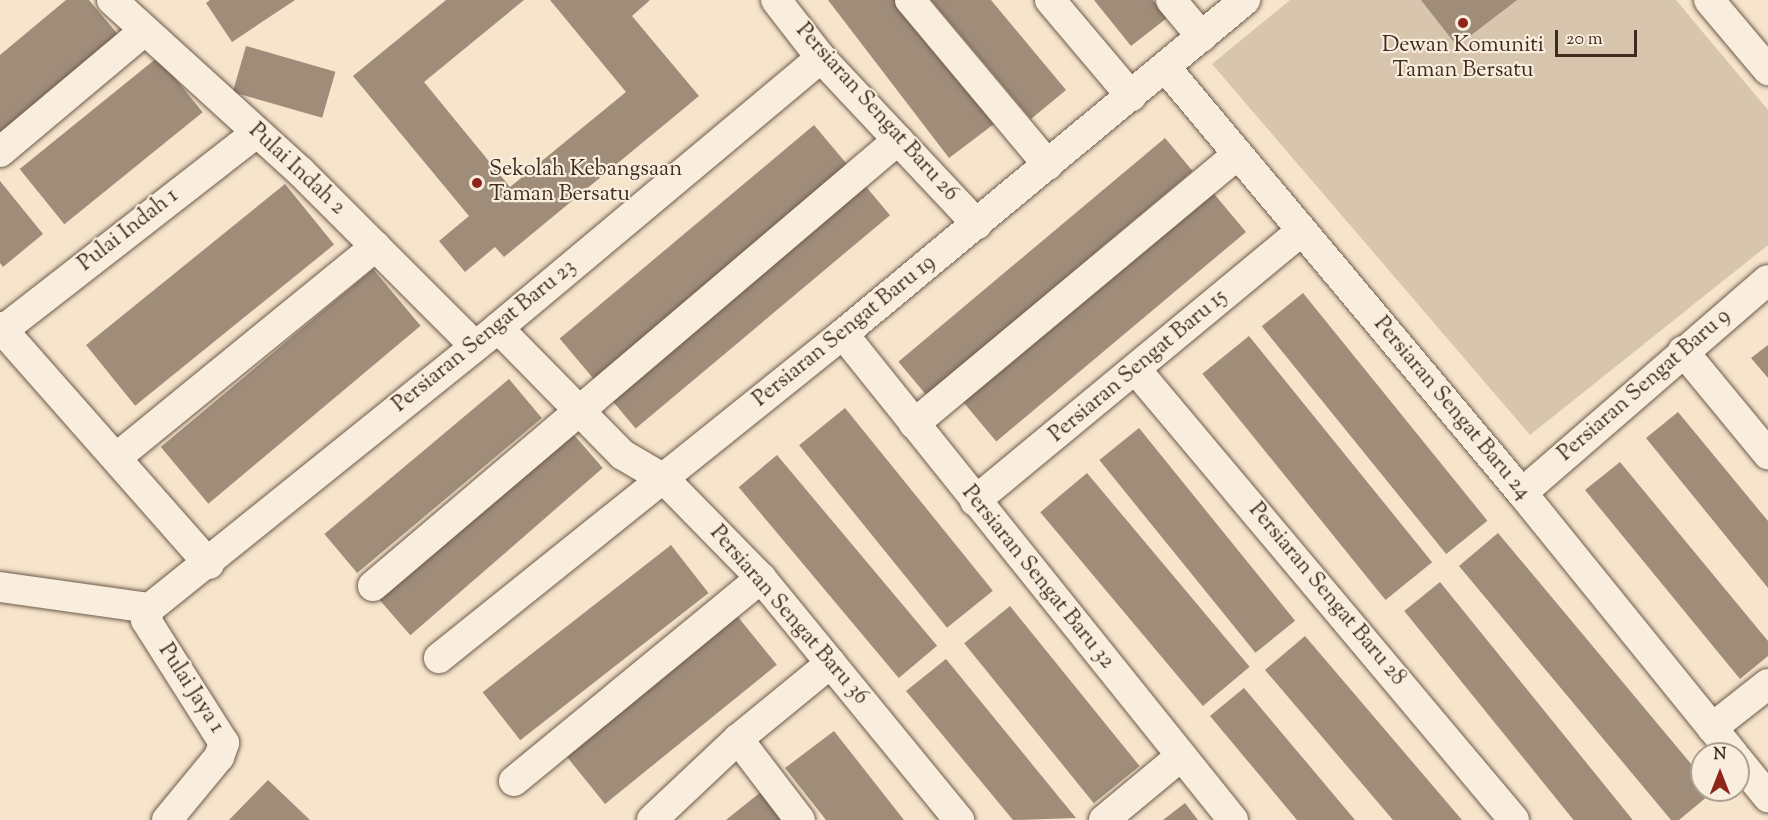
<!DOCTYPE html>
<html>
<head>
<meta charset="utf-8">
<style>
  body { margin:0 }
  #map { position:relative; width:1768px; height:820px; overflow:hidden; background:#f6e4cb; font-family:"Sorts Mill Goudy",serif }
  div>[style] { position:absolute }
  .green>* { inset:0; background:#d7c5ae }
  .building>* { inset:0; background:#9f8c79; transform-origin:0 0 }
  .roads { filter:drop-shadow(0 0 2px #6e5b4b) drop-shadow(0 0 2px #6e5b4b) }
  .minor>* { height:30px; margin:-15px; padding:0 15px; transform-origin:15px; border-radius:15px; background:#f9eddd }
  .dots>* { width:16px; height:16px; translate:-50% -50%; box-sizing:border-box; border:3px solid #f9eddd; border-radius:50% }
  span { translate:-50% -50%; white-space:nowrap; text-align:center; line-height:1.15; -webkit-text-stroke:4.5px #f9eddd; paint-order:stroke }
  .poi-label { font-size:22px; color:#402d20 }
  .left { translate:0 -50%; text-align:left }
  .street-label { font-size:22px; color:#402d20 }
  .north { position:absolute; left:1690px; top:742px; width:60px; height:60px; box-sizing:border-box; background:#f9eddd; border:2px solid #afa091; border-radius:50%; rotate:0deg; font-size:16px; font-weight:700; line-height:24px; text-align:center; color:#402d20 }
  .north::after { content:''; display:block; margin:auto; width:21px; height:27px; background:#8f2418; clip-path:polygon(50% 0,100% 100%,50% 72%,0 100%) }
  .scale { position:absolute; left:1555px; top:30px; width:82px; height:27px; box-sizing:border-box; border:3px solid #402d20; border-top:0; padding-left:8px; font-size:18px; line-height:21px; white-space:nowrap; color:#402d20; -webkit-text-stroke:4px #f9eddd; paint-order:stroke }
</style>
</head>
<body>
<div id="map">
  <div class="green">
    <i style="clip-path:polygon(1290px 0,1676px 0,1768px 110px,1768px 245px,1530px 435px,1212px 64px)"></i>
  </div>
  <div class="building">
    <i style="clip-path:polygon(66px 0,89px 0,121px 38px,0 137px,0 55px)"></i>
    <i style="clip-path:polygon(210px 0,295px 0,232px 42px,206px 3px)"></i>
    <i style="clip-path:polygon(446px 0,524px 0,424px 82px,510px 187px,626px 92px,550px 0,650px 0,632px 16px,699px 96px,504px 257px,495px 247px,465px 272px,439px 241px,469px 216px,353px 76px)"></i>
    <i style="clip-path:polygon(828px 0,898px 0,994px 124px,949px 158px)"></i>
    <i style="clip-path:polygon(931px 0,991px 0,1066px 90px,1031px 119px)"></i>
    <i style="clip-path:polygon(1094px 0,1153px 0,1167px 18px,1131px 46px)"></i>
    <i style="clip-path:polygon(1421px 0,1517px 0,1457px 46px)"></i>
    <i style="left:246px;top:46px;width:93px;height:48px;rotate:16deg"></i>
    <i style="left:158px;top:57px;width:71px;height:178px;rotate:51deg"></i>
    <i style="left:814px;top:125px;width:53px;height:332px;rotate:50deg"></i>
    <i style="left:1165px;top:138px;width:43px;height:348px;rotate:50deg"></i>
    <i style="clip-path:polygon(0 181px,43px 234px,3px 267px,0 263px)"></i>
    <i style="left:863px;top:183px;width:42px;height:332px;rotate:50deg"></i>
    <i style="left:285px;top:184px;width:78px;height:256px;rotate:51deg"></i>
    <i style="left:1210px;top:189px;width:56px;height:326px;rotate:50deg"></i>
    <i style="left:373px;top:269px;width:74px;height:277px;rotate:50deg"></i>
    <i style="left:1303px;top:293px;width:293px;height:53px;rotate:51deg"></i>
    <i style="left:1249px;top:336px;width:291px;height:60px;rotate:51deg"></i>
    <i style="clip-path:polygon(1768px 345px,1768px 378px,1751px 358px)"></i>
    <i style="left:509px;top:379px;width:51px;height:241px;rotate:50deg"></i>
    <i style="left:845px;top:408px;width:235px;height:59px;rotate:51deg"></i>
    <i style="clip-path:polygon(1678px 412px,1768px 521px,1768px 588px,1646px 438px)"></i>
    <i style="left:568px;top:428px;width:53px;height:255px;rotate:49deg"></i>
    <i style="left:1139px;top:428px;width:248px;height:51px;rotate:51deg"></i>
    <i style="left:777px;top:455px;width:249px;height:50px;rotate:50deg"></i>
    <i style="clip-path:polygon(1620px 462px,1768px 641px,1768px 656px,1740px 679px,1585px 490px)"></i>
    <i style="left:1087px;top:473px;width:253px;height:61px;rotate:50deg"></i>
    <i style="clip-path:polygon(1498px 533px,1702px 777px,1702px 790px,1714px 791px,1679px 820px,1671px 820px,1459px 566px)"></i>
    <i style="left:671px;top:545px;width:61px;height:239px;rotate:52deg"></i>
    <i style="left:1440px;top:582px;width:306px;height:46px;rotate:51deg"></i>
    <i style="left:1010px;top:606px;width:206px;height:59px;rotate:51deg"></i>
    <i style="left:734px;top:612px;width:68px;height:221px;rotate:51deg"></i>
    <i style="clip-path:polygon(1305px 636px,1462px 820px,1393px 820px,1265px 670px)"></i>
    <i style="clip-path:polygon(946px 659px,1076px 818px,1013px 820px,906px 691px)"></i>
    <i style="clip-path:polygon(1244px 688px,1355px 820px,1297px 820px,1210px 716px)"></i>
    <i style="clip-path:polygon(834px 731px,904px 820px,826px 820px,785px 768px)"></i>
    <i style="clip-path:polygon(268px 780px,310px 820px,229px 820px)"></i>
    <i style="clip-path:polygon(762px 791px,786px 820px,726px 820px)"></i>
    <i style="clip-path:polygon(1185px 803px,1198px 820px,1163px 820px)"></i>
  </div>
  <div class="roads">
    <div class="minor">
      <i style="left:112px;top:0;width:256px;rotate:42.3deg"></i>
      <i style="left:301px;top:172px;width:246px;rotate:45deg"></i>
      <i style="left:776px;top:0;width:73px;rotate:52.2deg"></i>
      <i style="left:821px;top:58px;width:228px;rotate:46.8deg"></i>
      <i style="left:910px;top:0;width:215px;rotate:50.1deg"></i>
      <i style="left:1050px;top:0;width:126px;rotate:49.8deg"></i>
      <i style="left:1171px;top:0;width:48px;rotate:50deg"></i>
      <i style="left:1709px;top:0;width:92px;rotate:49.9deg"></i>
      <i style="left:1165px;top:67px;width:556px;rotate:50.04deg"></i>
      <i style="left:1522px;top:493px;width:336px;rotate:51deg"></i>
      <i style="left:0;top:152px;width:187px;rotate:-40deg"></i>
      <i style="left:0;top:327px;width:316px;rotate:48.6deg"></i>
      <i style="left:498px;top:328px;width:178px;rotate:45.5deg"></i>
      <i style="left:623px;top:455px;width:48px;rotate:30.3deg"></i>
      <i style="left:664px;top:479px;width:139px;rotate:45.6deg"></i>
      <i style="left:761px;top:578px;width:313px;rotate:50.7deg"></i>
      <i style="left:3px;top:330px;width:321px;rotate:-37.9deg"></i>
      <i style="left:843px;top:334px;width:623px;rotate:51.25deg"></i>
      <i style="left:1683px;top:351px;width:134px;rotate:50.5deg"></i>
      <i style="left:1137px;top:371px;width:586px;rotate:49.98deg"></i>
      <i style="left:914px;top:424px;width:420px;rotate:-39.8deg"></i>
      <i style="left:116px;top:458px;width:335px;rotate:-39.2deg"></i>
      <i style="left:1522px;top:493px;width:325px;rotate:-40.9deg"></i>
      <i style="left:975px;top:501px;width:423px;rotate:-39.6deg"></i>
      <i style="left:373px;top:586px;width:689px;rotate:-40.35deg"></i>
      <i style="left:0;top:587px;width:151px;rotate:8deg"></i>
      <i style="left:439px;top:658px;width:518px;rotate:-38.73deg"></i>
      <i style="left:843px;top:334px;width:523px;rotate:-39.72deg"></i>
      <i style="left:1712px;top:728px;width:71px;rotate:-38.2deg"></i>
      <i style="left:738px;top:739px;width:102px;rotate:52.6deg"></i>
      <i style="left:1738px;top:760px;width:48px;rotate:51deg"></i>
      <i style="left:514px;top:781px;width:320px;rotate:-39.4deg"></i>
      <i style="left:167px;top:820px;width:82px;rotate:-50.5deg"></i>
      <i style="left:219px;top:757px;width:15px;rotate:-70deg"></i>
      <i style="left:224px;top:743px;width:146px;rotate:-122.4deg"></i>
      <i style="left:146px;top:620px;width:13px;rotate:-72deg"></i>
      <i style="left:150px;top:608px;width:447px;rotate:-38.8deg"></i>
      <i style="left:498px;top:328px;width:421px;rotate:-39.9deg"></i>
      <i style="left:652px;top:820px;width:118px;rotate:-43.3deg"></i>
      <i style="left:738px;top:739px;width:120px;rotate:-39.3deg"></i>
      <i style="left:1104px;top:820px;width:100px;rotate:-39.7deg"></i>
    </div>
  </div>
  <div class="dots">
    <i style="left:1463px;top:23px;background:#8f2418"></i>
    <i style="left:477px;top:183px;background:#8f2418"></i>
  </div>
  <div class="poi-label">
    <span style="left:1463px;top:59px">Dewan Komuniti<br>Taman Bersatu</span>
    <span class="left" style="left:489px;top:183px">Sekolah Kebangsaan<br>Taman Bersatu</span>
  </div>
  <div class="street-label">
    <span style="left:876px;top:113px;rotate:48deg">Persiaran Sengat Baru 26</span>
    <span style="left:296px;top:170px;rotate:43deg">Pulai Indah 2</span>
    <span style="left:129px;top:231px;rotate:-38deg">Pulai Indah 1</span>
    <span style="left:845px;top:332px;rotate:-39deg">Persiaran Sengat Baru 19</span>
    <span style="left:485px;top:337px;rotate:-39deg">Persiaran Sengat Baru 23</span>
    <span style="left:1139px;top:367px;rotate:-40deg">Persiaran Sengat Baru 15</span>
    <span style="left:1645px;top:386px;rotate:-41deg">Persiaran Sengat Baru 9</span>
    <span style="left:1451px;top:409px;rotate:50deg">Persiaran Sengat Baru 24</span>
    <span style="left:1037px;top:578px;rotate:51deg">Persiaran Sengat Baru 32</span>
    <span style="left:1326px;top:595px;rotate:50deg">Persiaran Sengat Baru 28</span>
    <span style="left:788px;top:616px;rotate:49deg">Persiaran Sengat Baru 36</span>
    <span style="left:190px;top:689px;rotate:57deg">Pulai Jaya 1</span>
  </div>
  <div class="north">N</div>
  <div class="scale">20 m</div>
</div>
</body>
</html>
